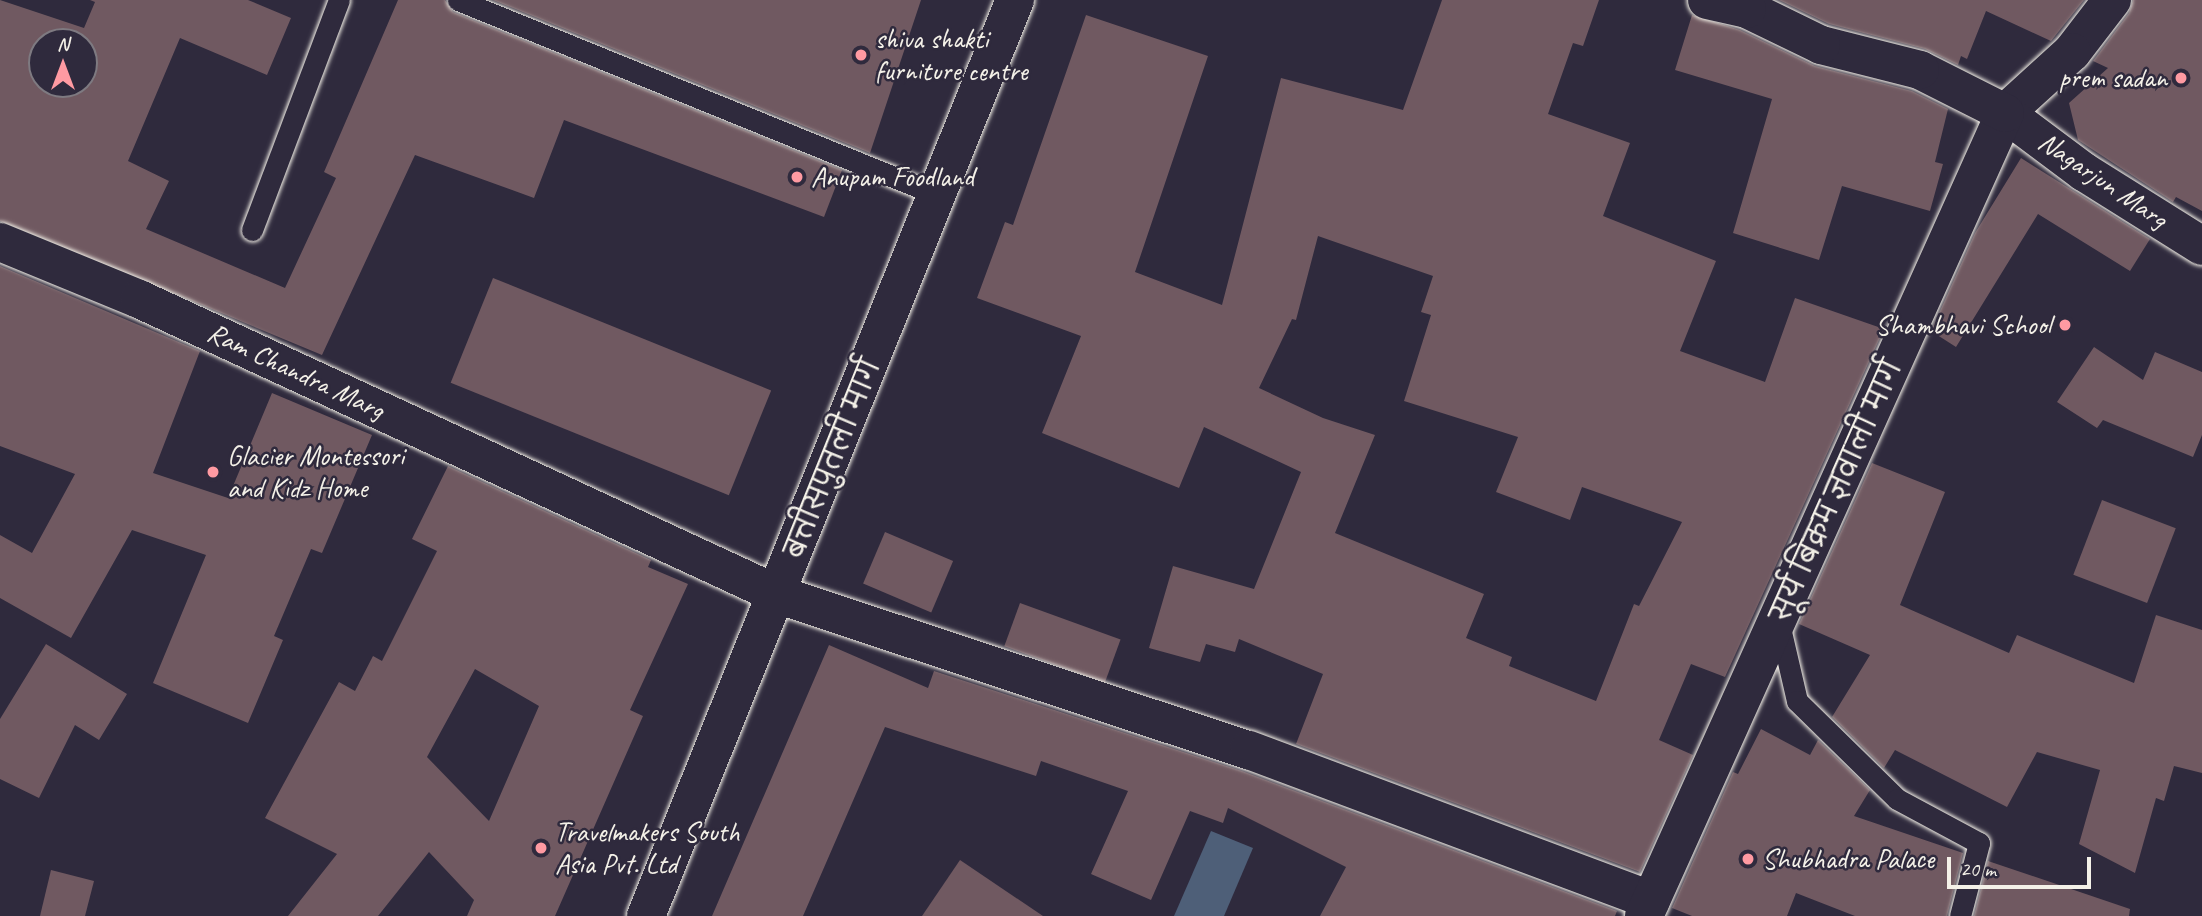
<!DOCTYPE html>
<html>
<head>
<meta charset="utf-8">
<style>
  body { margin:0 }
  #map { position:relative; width:2202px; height:916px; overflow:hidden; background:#2f2a3d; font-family:Caveat,"Playpen Sans Deva",sans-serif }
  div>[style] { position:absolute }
  .water>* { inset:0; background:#4e5f78 }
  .building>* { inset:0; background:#705961; transform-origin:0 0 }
  .roads { filter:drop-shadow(0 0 2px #f4f1e8) drop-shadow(0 0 2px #f4f1e8) }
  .lane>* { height:21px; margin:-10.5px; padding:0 10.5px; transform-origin:10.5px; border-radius:10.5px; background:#2f2a3d }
  .street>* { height:38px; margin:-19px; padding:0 19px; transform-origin:19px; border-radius:19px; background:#2f2a3d }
  .secondary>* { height:38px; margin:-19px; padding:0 19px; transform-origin:19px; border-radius:19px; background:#2f2a3d }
  .dots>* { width:19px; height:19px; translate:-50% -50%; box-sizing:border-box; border:4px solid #2f2a3d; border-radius:50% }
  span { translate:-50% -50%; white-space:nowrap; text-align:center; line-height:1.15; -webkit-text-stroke:5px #2f2a3d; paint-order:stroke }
  .poi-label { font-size:28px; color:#f4f1e8 }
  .left { translate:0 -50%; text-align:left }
  .right { translate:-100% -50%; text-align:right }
  .street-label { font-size:28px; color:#f4f1e8 }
  .north { position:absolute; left:28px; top:28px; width:70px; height:70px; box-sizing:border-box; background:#2f2a3d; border:2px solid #7e7a81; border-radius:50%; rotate:0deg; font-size:19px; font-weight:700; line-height:28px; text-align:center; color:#f4f1e8 }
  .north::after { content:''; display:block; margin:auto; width:24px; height:32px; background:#ff9aa2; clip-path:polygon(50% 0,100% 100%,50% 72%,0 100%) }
  .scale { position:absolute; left:1947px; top:857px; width:144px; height:32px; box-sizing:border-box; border:4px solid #f4f1e8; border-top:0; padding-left:9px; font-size:21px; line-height:24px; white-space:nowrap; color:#f4f1e8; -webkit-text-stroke:5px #2f2a3d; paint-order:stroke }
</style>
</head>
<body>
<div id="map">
  <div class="water">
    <i style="clip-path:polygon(1211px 831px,1253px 848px,1224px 916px,1174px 916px)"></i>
  </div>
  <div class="building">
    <i style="clip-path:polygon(evenodd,0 0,84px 28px,95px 2px,90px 0,248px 0,291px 18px,267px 75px,180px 38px,128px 161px,169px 181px,146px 229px,285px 288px,336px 178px,324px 172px,398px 0,445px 0,453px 12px,842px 170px,824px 217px,564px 120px,534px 198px,415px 155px,322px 355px,0 221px,0 0,42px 42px,84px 42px,84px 84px,42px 84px,42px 42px)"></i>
    <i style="clip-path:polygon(493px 0,921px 0,870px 153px)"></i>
    <i style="clip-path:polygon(evenodd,1442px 0,1599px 0,1583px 46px,1573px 43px,1548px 114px,1630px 143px,1603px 216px,1716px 261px,1680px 351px,1765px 382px,1795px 298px,1884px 329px,1725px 677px,1691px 664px,1659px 740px,1693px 755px,1640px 872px,1296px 744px,1323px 674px,1239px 639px,1235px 652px,1206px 644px,1200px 662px,1149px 648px,1173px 566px,1254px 589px,1301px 472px,1204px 427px,1179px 488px,1042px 433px,1081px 336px,977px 298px,1005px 222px,1013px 225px,1086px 15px,1208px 56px,1135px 272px,1222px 305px,1281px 78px,1403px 110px,1442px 0,1318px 236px,1433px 276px,1421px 312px,1431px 315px,1404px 401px,1518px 437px,1496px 492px,1570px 520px,1582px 487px,1682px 522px,1639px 606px,1634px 604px,1596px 701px,1509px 666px,1512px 657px,1466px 638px,1484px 594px,1335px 533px,1375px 435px,1323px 418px,1259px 388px,1292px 319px,1296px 320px,1318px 236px)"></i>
    <i style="clip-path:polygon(1779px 0,2084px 0,2051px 41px,1986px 11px,1967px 59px,1961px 56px,1958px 65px,1925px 49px,1829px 24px)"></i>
    <i style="clip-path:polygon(2133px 0,2202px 0,2202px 211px,2176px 197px,2173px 202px,2078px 140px,2069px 103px,2108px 68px,2093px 61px,2129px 13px)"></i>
    <i style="clip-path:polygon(1692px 15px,1740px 30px,1815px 66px,1912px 91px,1948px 109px,1935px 162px,1943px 164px,1930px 211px,1842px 186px,1819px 260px,1733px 233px,1772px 99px,1675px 70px)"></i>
    <i style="clip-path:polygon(2021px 158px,2150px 239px,2130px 271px,2038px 214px,1956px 347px,1931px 331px,1975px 233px)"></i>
    <i style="clip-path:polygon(0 266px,200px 351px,153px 473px,228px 498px,272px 393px,372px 435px,322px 553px,311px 549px,274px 636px,283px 640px,248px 723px,153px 683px,206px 555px,132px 530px,71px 638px,0 598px,0 535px,32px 553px,75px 474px,0 446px)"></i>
    <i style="left:493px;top:278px;width:300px;height:113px;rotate:22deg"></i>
    <i style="clip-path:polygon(2094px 347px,2143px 380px,2155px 352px,2202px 372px,2202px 435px,2193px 457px,2103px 420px,2097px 428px,2057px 402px)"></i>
    <i style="clip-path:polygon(1872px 463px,1945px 492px,1900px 605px,2009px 653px,2017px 635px,2134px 683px,2156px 615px,2202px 630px,2202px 773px,2174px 766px,2164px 801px,2156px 798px,2135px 873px,2079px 844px,2100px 770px,2037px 752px,2007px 807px,1895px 750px,1884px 768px,1832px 717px,1870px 655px,1799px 624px)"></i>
    <i style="clip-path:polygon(evenodd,448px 466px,651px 560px,648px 567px,688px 584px,630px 710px,643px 716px,555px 916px,467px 916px,474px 900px,429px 852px,378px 916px,288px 916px,337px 854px,265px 818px,339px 682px,355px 691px,373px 656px,382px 661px,437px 551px,412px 539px,448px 466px,475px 669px,539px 706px,489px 821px,427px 757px,475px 669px)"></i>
    <i style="left:2102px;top:500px;width:79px;height:80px;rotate:21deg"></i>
    <i style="left:885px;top:532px;width:74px;height:56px;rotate:23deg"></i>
    <i style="left:1020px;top:603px;width:107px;height:46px;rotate:20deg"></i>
    <i style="clip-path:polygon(46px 644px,127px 694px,99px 740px,75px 725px,39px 798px,0 779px,0 719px)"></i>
    <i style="clip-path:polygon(829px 645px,928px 688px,934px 671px,1242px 771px,1617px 911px,1615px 916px,1320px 916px,1346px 867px,1228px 808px,1223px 823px,1190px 811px,1151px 900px,1091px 874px,1128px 791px,1041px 761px,1036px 776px,885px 727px,803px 916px,712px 916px)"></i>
    <i style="clip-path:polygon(1761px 729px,1810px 755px,1818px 740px,1870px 790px,1854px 816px,1963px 853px,1947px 916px,1855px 916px,1796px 893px,1787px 916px,1692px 916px,1672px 908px,1733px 772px,1738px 774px)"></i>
    <i style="clip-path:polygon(960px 860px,1043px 916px,922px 916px)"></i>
    <i style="clip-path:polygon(1988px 861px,2130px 909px,2129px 916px,1974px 916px)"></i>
    <i style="clip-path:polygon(51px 870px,94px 881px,85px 916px,40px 916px)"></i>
  </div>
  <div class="roads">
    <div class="lane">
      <i style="left:458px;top:0;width:518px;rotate:22.11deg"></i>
      <i style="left:252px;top:230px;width:246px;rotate:-69.3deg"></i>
      <i style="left:1779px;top:623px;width:80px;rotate:77deg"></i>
      <i style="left:1797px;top:701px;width:140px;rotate:44.4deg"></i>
      <i style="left:1897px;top:799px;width:93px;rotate:28.2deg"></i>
      <i style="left:1979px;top:843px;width:75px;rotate:104.6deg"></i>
    </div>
    <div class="street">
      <i style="left:2112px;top:0;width:66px;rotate:127.6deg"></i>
      <i style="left:2072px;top:52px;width:91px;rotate:137.7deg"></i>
      <i style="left:2005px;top:113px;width:99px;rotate:36.8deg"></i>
      <i style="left:2084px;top:172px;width:139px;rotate:32.1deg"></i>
      <i style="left:0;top:242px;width:150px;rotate:22.3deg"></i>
      <i style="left:139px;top:299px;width:705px;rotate:24.82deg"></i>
      <i style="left:779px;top:595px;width:495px;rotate:18.3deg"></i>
      <i style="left:1249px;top:750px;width:429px;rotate:20.5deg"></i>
      <i style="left:1644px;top:916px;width:880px;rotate:-65.79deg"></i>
      <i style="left:2005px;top:113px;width:95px;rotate:-153.2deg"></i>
      <i style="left:1920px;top:70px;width:102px;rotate:-165.8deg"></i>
      <i style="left:1821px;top:45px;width:82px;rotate:-154.1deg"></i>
      <i style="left:1747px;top:9px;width:41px;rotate:-167.3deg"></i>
    </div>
    <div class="secondary">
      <i style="left:646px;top:916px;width:988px;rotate:-68.06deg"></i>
    </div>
  </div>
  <div class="dots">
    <i style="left:861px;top:55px;background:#ff9aa2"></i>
    <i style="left:2181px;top:78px;background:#ff9aa2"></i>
    <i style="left:797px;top:177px;background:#ff9aa2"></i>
    <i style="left:2065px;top:325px;background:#ff9aa2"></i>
    <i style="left:213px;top:472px;background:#ff9aa2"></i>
    <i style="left:541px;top:848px;background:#ff9aa2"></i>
    <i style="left:1748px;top:859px;background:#ff9aa2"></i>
  </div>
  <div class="poi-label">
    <span class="left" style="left:875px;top:55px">shiva shakti<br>furniture centre</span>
    <span class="right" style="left:2167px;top:78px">prem sadan</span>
    <span class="left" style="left:811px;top:177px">Anupam Foodland</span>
    <span class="right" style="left:2051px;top:325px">Shambhavi School</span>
    <span class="left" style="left:227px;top:472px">Glacier Montessori<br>and Kidz Home</span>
    <span class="left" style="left:555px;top:848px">Travelmakers South<br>Asia Pvt. Ltd</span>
    <span class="left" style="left:1762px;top:859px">Shubhadra Palace</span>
  </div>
  <div class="street-label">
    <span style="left:2103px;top:180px;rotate:34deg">Nagarjun Marg</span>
    <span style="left:296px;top:371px;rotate:25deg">Ram Chandra Marg</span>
    <span style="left:833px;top:459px;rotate:-68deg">बत्तीसपुतली मार्ग</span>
    <span style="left:1837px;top:491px;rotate:-66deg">सूर्य बिक्रम ज्ञवाली मार्ग</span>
  </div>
  <div class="north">N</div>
  <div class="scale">20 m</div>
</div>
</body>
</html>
